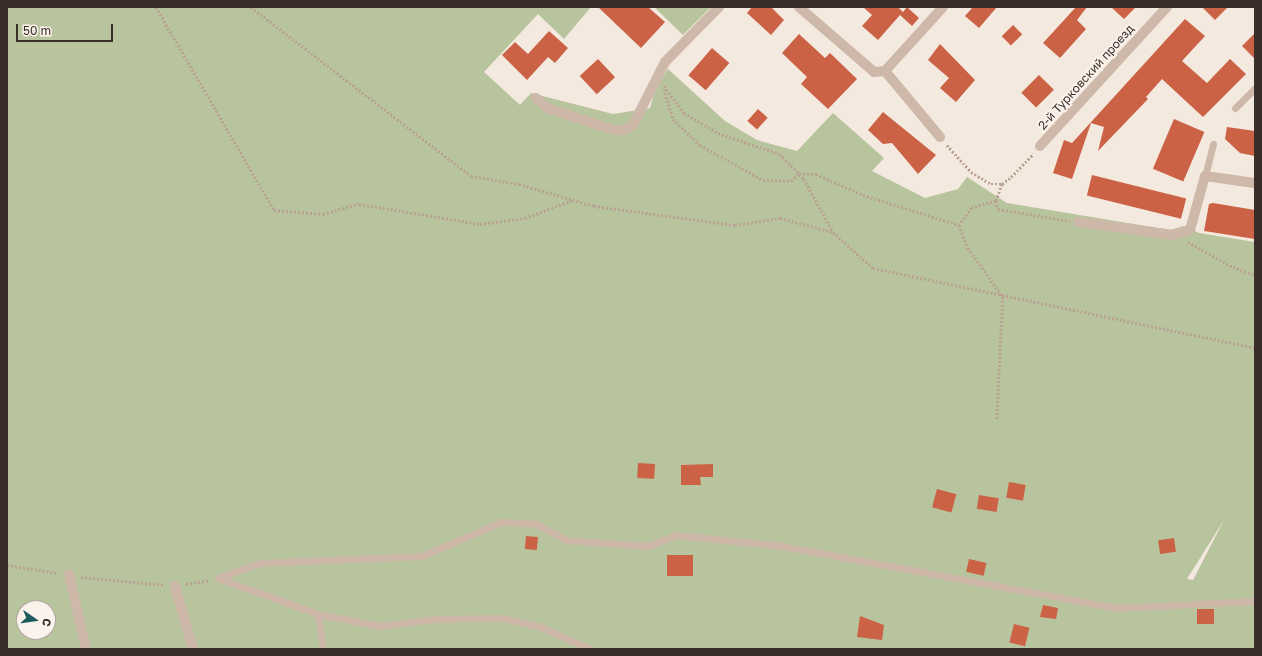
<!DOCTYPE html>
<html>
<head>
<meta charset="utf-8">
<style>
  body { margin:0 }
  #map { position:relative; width:1262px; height:656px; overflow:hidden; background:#f4e9de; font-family:"Golos Text",sans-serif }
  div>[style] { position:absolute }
  .green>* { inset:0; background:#b8c49d }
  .building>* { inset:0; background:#cb6145; transform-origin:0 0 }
  .path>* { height:2.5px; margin-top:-1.25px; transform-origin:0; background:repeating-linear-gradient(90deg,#b9a293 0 2px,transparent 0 4px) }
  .lane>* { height:7px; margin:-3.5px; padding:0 3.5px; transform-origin:3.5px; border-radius:3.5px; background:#cdb8a9 }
  .street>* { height:10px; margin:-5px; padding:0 5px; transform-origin:5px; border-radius:5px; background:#cdb8a9 }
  span { translate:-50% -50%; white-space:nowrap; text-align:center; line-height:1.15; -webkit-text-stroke:4px #fbf3eb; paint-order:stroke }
  .street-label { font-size:12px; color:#3a2e29 }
  .frame { position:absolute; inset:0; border:8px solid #3a2e29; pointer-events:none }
  .north { position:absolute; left:16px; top:600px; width:40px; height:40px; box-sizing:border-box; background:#fbf3eb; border:1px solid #aea49d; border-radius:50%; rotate:103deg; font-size:11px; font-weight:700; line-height:16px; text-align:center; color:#3a2e29 }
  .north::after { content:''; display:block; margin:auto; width:14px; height:18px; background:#1c5c5e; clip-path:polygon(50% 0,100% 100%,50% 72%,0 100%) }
  .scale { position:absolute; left:16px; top:24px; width:97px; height:18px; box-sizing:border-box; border:2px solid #3a2e29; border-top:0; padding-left:5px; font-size:12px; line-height:14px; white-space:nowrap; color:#3a2e29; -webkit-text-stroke:3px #fbf3eb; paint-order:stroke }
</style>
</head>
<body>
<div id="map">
  <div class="green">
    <i style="clip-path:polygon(evenodd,7px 7px,591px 7px,564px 39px,538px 14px,484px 72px,520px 105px,531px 93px,613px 114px,650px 108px,656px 87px,668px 69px,725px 121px,757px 140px,797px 151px,833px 113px,884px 158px,872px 171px,925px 198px,958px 189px,967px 177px,1007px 203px,1170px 230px,1184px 226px,1199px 233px,1255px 242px,1255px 649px,7px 649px,7px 7px,1224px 520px,1193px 580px,1187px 579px,1224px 520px,7px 7px,24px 608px,48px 608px,48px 632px,24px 632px,24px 608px)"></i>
    <i style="clip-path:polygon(654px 7px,711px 7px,683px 35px)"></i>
  </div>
  <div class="building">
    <i style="clip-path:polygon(598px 7px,648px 7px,665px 22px,641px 48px)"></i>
    <i style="clip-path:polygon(752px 7px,771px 7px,784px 20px,771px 35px,747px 13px)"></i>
    <i style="clip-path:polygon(863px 7px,898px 7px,903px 12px,907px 7px,919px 18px,912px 26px,900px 15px,878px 40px,862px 26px,872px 15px)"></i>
    <i style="clip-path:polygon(973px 7px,997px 7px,979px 28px,965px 16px)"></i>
    <i style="clip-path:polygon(1076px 7px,1087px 7px,1077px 20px,1086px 29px,1060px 58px,1043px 43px)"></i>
    <i style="clip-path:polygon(1111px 7px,1136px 7px,1124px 19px)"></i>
    <i style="clip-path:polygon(1202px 7px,1228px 7px,1215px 20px)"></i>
    <i style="clip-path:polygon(1185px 19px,1205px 36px,1182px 61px,1207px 83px,1230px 59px,1246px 74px,1203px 117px,1162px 79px,1146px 97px,1148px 99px,1098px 151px,1104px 127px,1091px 123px,1072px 179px,1053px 173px,1064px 140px,1072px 143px)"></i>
    <i style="left:1013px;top:25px;width:13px;height:16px;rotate:45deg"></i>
    <i style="clip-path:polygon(549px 31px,568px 48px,555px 63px,548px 57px,527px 80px,502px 55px,515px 42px,528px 54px)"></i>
    <i style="clip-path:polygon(1255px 33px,1255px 59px,1242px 46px)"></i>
    <i style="clip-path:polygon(799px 34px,825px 58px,830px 53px,857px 79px,828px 109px,801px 84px,807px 77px,782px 53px)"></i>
    <i style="clip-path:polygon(940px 44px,975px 80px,956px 102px,940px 88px,949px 78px,928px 60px)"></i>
    <i style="left:712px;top:48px;width:23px;height:36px;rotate:41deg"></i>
    <i style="left:598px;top:59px;width:25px;height:25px;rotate:47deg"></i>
    <i style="left:1039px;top:75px;width:21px;height:25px;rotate:45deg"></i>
    <i style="left:758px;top:109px;width:13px;height:16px;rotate:42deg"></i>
    <i style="clip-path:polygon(883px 112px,936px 155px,918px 174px,892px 143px,883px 144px,868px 130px)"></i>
    <i style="left:1174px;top:119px;width:33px;height:54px;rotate:23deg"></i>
    <i style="clip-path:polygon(1227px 127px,1255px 131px,1255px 156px,1240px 153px,1225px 139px)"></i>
    <i style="left:1092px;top:175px;width:97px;height:21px;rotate:14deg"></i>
    <i style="clip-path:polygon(1213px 203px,1255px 210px,1255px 239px,1204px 231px,1209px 204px)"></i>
    <i style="left:638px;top:463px;width:17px;height:15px;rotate:3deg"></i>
    <i style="clip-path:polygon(713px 464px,713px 477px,700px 477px,701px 485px,681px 485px,681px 465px)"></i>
    <i style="left:1009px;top:482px;width:17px;height:16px;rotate:10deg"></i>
    <i style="left:937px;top:489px;width:20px;height:19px;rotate:15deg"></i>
    <i style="left:979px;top:495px;width:20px;height:14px;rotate:9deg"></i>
    <i style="left:526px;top:536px;width:12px;height:13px;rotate:5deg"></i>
    <i style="left:1174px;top:538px;width:14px;height:16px;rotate:82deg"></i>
    <i style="left:667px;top:555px;width:26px;height:21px"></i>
    <i style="left:969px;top:559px;width:18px;height:13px;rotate:13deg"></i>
    <i style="clip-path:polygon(1043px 605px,1058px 608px,1056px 619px,1040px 617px)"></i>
    <i style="left:1197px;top:609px;width:17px;height:15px"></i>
    <i style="clip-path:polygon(860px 616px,884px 625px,882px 640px,857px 637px)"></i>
    <i style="left:1014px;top:624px;width:16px;height:19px;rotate:14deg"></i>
  </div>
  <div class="path">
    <i style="left:156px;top:7px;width:235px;rotate:59.8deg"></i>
    <i style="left:274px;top:210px;width:49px;rotate:4.7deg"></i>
    <i style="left:323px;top:214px;width:37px;rotate:-16deg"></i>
    <i style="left:359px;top:204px;width:123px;rotate:9.4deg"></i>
    <i style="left:480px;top:224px;width:45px;rotate:-7.6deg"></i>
    <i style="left:525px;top:218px;width:51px;rotate:-20.6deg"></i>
    <i style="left:251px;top:7px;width:277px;rotate:37.5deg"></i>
    <i style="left:471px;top:176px;width:49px;rotate:9.5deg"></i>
    <i style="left:519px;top:184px;width:78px;rotate:16.3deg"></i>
    <i style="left:594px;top:206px;width:142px;rotate:7.7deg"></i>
    <i style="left:735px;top:225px;width:46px;rotate:-8.8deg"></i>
    <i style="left:780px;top:218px;width:55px;rotate:14.8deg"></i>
    <i style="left:833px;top:232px;width:54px;rotate:42deg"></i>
    <i style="left:873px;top:268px;width:390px;rotate:11.8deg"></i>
    <i style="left:664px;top:86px;width:34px;rotate:53deg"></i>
    <i style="left:684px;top:113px;width:39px;rotate:30deg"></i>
    <i style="left:718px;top:133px;width:65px;rotate:18.7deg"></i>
    <i style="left:780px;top:154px;width:35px;rotate:46deg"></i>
    <i style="left:804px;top:179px;width:60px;rotate:61.3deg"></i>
    <i style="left:664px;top:89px;width:31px;rotate:73deg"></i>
    <i style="left:673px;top:119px;width:37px;rotate:44deg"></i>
    <i style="left:700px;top:145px;width:72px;rotate:29.1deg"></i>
    <i style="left:763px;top:180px;width:28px;rotate:2deg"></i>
    <i style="left:791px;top:181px;width:11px;rotate:-45deg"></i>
    <i style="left:799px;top:173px;width:17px;rotate:3deg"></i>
    <i style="left:816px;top:174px;width:51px;rotate:24.1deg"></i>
    <i style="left:863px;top:195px;width:101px;rotate:17.4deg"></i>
    <i style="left:947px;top:145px;width:36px;rotate:48deg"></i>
    <i style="left:971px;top:172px;width:23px;rotate:31deg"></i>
    <i style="left:991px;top:184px;width:11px"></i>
    <i style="left:1002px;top:184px;width:11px;rotate:-38deg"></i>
    <i style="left:1011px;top:177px;width:32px;rotate:-46deg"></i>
    <i style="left:1002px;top:184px;width:18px;rotate:109deg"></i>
    <i style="left:996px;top:201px;width:8px;rotate:76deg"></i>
    <i style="left:998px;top:209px;width:73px;rotate:9.5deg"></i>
    <i style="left:996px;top:201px;width:25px;rotate:164deg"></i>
    <i style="left:972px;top:208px;width:21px;rotate:127deg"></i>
    <i style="left:959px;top:225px;width:25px;rotate:69deg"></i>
    <i style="left:968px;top:248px;width:60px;rotate:54.5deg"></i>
    <i style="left:1003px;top:297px;width:122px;rotate:92.8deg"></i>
    <i style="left:1188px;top:242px;width:51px;rotate:29.1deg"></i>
    <i style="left:1233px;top:267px;width:23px;rotate:20deg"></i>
    <i style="left:7px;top:565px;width:52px;rotate:8.9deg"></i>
    <i style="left:81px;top:577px;width:84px;rotate:5.4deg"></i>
    <i style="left:186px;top:584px;width:24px;rotate:-9deg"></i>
  </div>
  <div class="lane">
    <i style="left:1235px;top:108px;width:28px;rotate:-45deg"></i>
    <i style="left:1205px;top:176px;width:33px;rotate:-76deg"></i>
    <i style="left:218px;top:578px;width:45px;rotate:-19.7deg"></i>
    <i style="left:260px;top:563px;width:162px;rotate:-2.5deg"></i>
    <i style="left:422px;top:556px;width:86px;rotate:-23.3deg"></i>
    <i style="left:501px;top:522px;width:35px;rotate:3deg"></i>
    <i style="left:536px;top:524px;width:34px;rotate:28deg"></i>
    <i style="left:566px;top:540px;width:82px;rotate:4.2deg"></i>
    <i style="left:648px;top:546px;width:30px;rotate:-21deg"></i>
    <i style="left:676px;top:535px;width:107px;rotate:5.9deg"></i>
    <i style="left:782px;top:546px;width:340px;rotate:10.5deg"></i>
    <i style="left:1116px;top:608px;width:139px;rotate:-2.9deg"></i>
    <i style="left:218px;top:578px;width:106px;rotate:19.8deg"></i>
    <i style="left:318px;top:614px;width:63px;rotate:11deg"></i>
    <i style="left:380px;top:626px;width:55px;rotate:-7.3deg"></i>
    <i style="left:435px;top:619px;width:68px;rotate:-0.8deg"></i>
    <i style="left:503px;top:618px;width:39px;rotate:13deg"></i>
    <i style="left:541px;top:627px;width:54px;rotate:24.2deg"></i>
    <i style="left:318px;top:614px;width:35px;rotate:82deg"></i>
  </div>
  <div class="street">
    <i style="left:799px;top:7px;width:99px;rotate:40.9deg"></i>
    <i style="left:874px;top:72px;width:11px;rotate:-5deg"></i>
    <i style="left:885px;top:71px;width:86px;rotate:-47.8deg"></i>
    <i style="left:885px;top:71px;width:86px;rotate:50.2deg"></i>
    <i style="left:536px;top:98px;width:15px;rotate:42deg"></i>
    <i style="left:547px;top:108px;width:71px;rotate:18.2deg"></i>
    <i style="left:614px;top:130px;width:10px"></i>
    <i style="left:624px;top:130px;width:10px;rotate:-29deg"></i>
    <i style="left:633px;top:125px;width:71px;rotate:-63.1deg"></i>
    <i style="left:665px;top:62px;width:77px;rotate:-45.5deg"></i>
    <i style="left:1040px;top:146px;width:188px;rotate:-47.6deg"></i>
    <i style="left:1079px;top:222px;width:95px;rotate:7.9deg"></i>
    <i style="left:1173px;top:235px;width:18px;rotate:-16deg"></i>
    <i style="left:1190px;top:230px;width:56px;rotate:-74.5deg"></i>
    <i style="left:1205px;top:176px;width:50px;rotate:8deg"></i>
    <i style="left:69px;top:574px;width:77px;rotate:77.2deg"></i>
    <i style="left:175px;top:586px;width:66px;rotate:74.1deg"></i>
  </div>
  <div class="street-label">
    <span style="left:1086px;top:77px;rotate:-48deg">2-й Турковский проезд</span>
  </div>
  <div class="frame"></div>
  <div class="north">С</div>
  <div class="scale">50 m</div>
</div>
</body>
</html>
